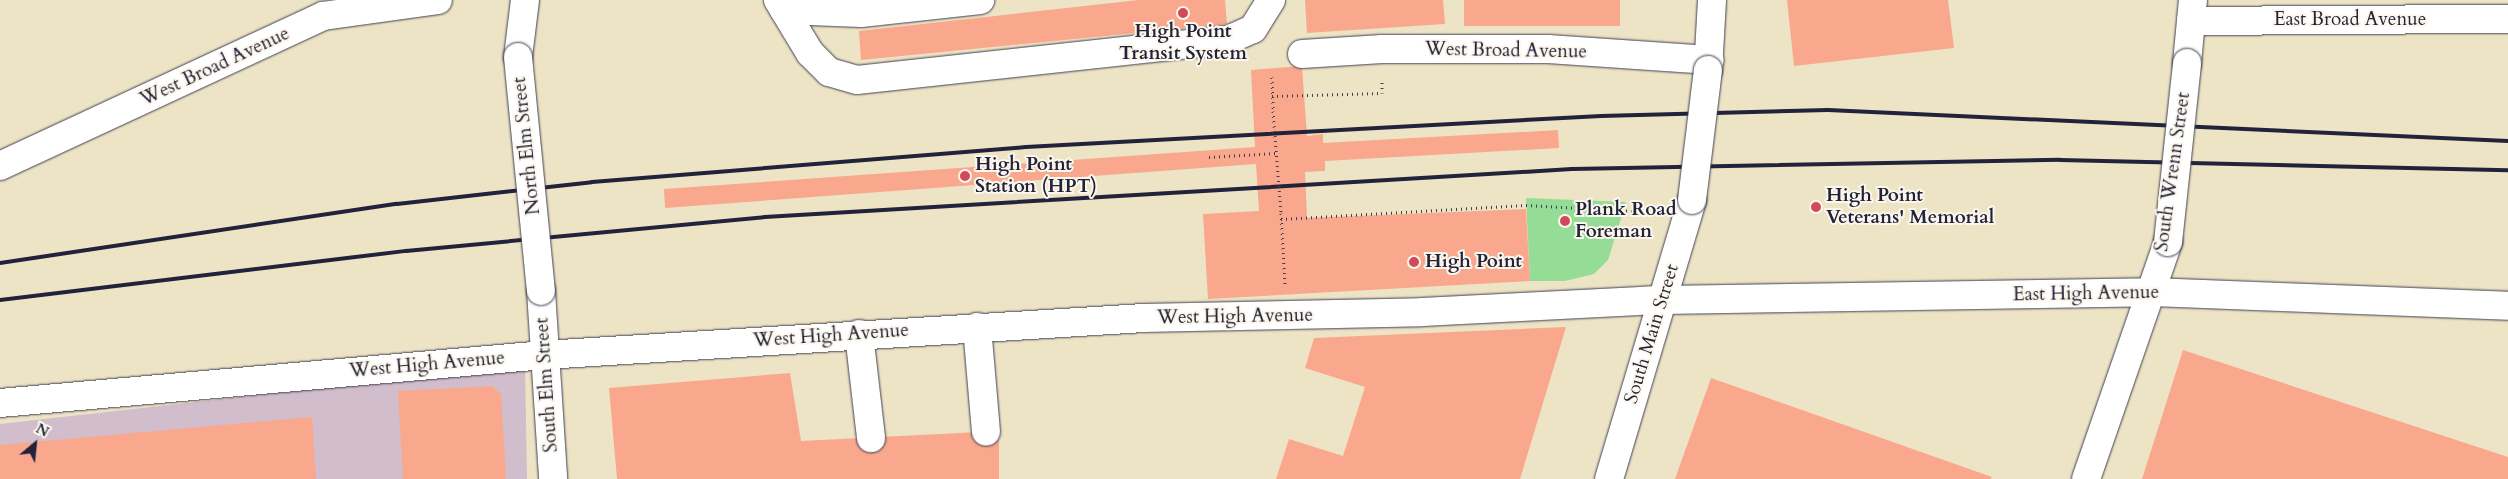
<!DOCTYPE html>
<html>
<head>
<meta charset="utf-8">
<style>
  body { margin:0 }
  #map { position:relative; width:2508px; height:479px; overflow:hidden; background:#ede4c6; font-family:Cardo,serif }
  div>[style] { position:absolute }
  .industrial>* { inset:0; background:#d1bdcb }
  .green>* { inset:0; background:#95dd97 }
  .building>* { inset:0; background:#f9a88e; transform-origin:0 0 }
  .path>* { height:3px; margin-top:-1.5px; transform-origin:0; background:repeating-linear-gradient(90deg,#403f50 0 1px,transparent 0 5px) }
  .roads { filter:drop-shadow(0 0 1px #403f50) drop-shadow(0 0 1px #403f50) }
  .minor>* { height:28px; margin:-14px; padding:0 14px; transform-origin:14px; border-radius:14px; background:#fff }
  .major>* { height:28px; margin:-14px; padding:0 14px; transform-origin:14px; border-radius:14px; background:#fff }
  .rail>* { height:4px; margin:-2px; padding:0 2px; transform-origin:2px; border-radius:2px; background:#22223b }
  .path-bridge>* { height:3px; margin-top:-1.5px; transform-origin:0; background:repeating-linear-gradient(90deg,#403f50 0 1px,transparent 0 5px) }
  .bridges { filter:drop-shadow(0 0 1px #403f50) drop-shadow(0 0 1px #403f50) }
  .minor-bridge>* { height:28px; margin:-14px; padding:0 14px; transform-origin:14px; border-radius:14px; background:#fff }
  .major-bridge>* { height:28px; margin:-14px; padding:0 14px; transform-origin:14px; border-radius:14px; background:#fff }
  .dots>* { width:14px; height:14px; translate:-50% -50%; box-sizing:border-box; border:2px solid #fbf7ec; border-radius:50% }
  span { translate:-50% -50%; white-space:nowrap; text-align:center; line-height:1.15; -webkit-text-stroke:4px #fbf7ec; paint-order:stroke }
  .street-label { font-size:19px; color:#22223b }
  .poi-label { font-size:19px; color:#22223b; font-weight:700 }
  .left { translate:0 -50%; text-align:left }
  .north { position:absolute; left:10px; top:419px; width:50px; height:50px; -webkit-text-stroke:4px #fbf7ec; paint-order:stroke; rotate:28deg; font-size:14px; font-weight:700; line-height:20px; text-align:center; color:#22223b }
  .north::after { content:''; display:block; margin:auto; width:18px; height:22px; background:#22223b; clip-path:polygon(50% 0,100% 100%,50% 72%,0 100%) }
</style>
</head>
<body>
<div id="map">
  <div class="industrial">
    <i style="clip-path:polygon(525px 365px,527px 479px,0 479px,0 424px)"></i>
  </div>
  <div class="green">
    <i style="clip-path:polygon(1526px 198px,1626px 202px,1608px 260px,1594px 274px,1565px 281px,1530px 281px)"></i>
  </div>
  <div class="building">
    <i style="clip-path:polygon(1139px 0,1225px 0,1227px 24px,861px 60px,859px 31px)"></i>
    <i style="clip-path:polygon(1305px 0,1443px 0,1445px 24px,1307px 33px)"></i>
    <i style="left:1464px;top:0;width:156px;height:26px"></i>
    <i style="clip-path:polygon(1787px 0,1948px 0,1954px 48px,1794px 66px)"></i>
    <i style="clip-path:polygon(1302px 66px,1307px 136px,1323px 134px,1323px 143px,1558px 130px,1559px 148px,1325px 161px,1325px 171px,1305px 172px,1307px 218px,1526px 209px,1530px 281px,1208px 299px,1203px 214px,1259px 211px,1256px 164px,665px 208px,664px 189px,1255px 147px,1251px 70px)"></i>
    <i style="clip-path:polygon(1566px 327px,1520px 479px,1276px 479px,1289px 439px,1343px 456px,1365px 387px,1305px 368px,1314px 338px)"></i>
    <i style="clip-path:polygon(2183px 350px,2508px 457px,2508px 479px,2142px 479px)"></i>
    <i style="clip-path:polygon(790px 373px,801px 441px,999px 431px,999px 479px,617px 479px,609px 388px)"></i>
    <i style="clip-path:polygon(1711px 378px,1992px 477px,1991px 479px,1675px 479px)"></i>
    <i style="clip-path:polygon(492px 386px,501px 394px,506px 479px,403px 479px,398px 391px)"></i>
    <i style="clip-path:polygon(312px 417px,316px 479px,0 479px,0 445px)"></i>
  </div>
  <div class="path">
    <i style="left:1272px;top:77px;width:34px;rotate:88deg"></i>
    <i style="left:1272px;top:96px;width:110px;rotate:-1.6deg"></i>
    <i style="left:1382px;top:93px;width:12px;rotate:-90deg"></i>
    <i style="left:1209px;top:157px;width:68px;rotate:-3.4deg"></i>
    <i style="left:1281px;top:213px;width:71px;rotate:86.8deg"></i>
    <i style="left:1281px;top:219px;width:245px;rotate:-3.3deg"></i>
    <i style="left:1526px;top:205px;width:108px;rotate:3.2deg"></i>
  </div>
  <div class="roads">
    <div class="minor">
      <i style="left:778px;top:0;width:62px;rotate:58.9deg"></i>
      <i style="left:810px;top:53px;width:27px;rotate:45deg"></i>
      <i style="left:829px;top:72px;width:29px;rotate:16deg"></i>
      <i style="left:857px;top:80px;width:373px;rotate:-6.2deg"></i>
      <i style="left:1228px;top:40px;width:27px;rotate:-24deg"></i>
      <i style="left:1253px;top:29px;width:34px;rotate:-58deg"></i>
      <i style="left:784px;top:10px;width:77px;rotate:2.2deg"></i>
      <i style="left:861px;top:13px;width:120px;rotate:-6.2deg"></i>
      <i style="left:2191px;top:21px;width:317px;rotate:-0.4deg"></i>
      <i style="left:1302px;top:54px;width:80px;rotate:-3.6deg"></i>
      <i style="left:1382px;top:49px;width:166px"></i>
      <i style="left:1548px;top:49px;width:162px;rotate:3.9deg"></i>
      <i style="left:518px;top:57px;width:57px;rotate:-83deg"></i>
      <i style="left:2187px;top:63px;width:63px;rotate:-84.6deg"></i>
      <i style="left:0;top:166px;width:356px;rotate:-24.9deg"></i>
      <i style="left:323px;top:16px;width:116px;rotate:-7.9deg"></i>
      <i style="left:541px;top:291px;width:188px;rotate:86.3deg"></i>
      <i style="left:977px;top:327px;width:105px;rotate:85.1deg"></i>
      <i style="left:859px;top:334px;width:105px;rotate:83.4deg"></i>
      <i style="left:0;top:403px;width:546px;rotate:-5.04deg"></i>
      <i style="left:544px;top:355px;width:600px;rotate:-3.53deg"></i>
      <i style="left:1143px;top:318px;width:279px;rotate:-1.2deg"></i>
      <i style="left:1422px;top:312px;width:241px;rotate:-2.9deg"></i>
      <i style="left:1663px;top:300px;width:487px;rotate:-0.9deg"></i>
      <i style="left:2150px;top:292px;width:358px;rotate:2.2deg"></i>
      <i style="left:2086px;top:479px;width:251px;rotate:-70.9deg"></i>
    </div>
    <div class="major">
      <i style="left:1708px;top:70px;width:70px;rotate:-86.7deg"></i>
      <i style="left:1609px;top:479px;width:291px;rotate:-73.4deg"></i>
    </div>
  </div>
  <div class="rail">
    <i style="left:0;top:263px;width:401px;rotate:-8.5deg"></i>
    <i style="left:397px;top:204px;width:196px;rotate:-6.4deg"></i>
    <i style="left:592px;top:182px;width:435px;rotate:-4.6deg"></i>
    <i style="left:1026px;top:147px;width:576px;rotate:-3.09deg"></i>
    <i style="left:1601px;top:116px;width:227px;rotate:-1.5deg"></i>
    <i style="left:1828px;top:110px;width:681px;rotate:2.61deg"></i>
    <i style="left:0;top:300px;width:409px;rotate:-6.9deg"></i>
    <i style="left:406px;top:251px;width:361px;rotate:-5.4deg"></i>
    <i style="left:765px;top:217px;width:808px;rotate:-3.4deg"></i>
    <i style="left:1572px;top:169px;width:488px;rotate:-1.1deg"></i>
    <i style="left:2060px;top:160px;width:448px;rotate:1.3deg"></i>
  </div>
  <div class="path-bridge">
    <i style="left:1273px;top:111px;width:102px;rotate:85.5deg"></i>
  </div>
  <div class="bridges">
    <div class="minor-bridge">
      <i style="left:518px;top:57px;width:235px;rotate:84.4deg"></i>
      <i style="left:2168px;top:242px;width:180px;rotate:-83.9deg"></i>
    </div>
    <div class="major-bridge">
      <i style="left:1692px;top:200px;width:131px;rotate:-83deg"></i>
    </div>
  </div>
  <div class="dots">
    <i style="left:1183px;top:13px;background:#d1495b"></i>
    <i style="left:965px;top:176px;background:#d1495b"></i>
    <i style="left:1816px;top:207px;background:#d1495b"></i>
    <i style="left:1565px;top:221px;background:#d1495b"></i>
    <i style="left:1414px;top:262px;background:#d1495b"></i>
  </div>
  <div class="street-label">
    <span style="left:2350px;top:20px">East Broad Avenue</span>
    <span style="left:1506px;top:51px;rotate:1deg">West Broad Avenue</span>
    <span style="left:215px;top:67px;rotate:-25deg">West Broad Avenue</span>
    <span style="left:527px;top:146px;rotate:-96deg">North Elm Street</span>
    <span style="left:2173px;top:172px;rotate:-82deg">South Wrenn Street</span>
    <span style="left:2086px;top:294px;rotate:-1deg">East High Avenue</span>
    <span style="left:1235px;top:317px;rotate:-1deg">West High Avenue</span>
    <span style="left:1652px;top:334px;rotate:-73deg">South Main Street</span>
    <span style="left:831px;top:336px;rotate:-4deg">West High Avenue</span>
    <span style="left:427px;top:365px;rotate:-5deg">West High Avenue</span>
    <span style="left:547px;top:385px;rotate:-94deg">South Elm Street</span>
  </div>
  <div class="poi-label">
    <span style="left:1183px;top:43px">High Point<br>Transit System</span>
    <span class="left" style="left:975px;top:176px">High Point<br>Station (HPT)</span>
    <span class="left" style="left:1826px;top:207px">High Point<br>Veterans' Memorial</span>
    <span class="left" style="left:1575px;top:221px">Plank Road<br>Foreman</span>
    <span class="left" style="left:1425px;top:262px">High Point</span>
  </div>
  <div class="north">N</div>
</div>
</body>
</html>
